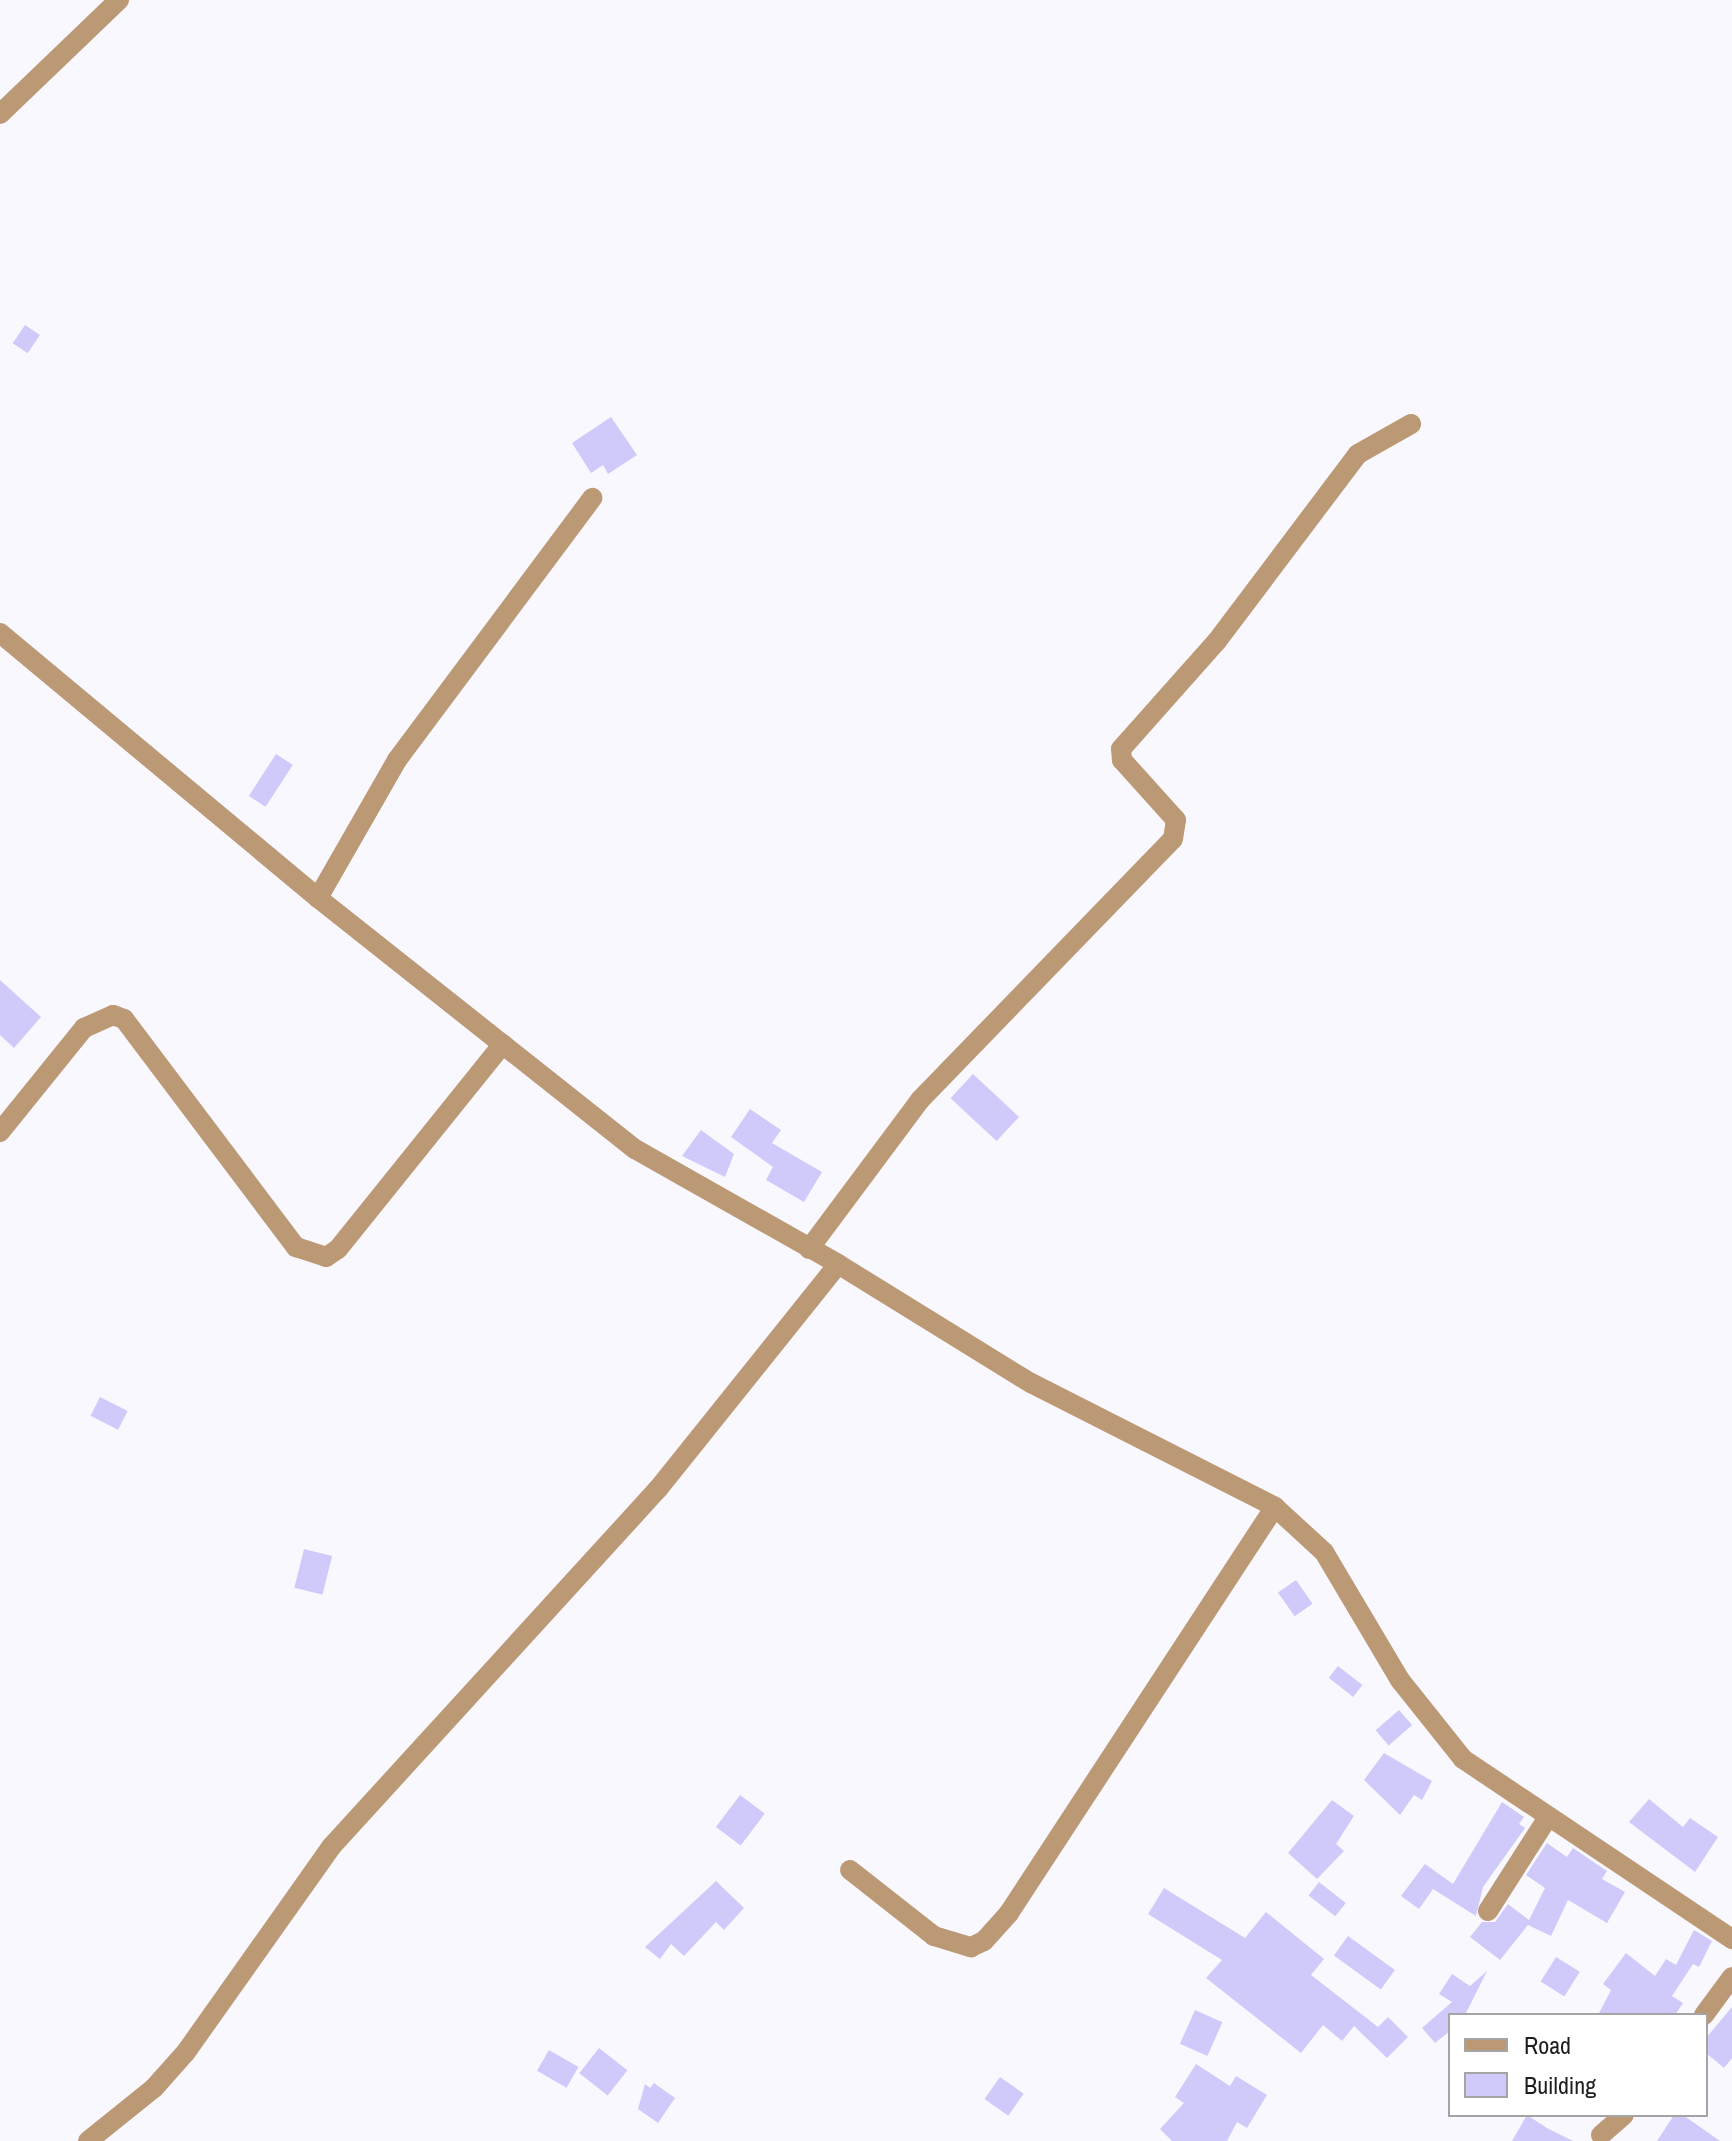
<!DOCTYPE html>
<html>
<head>
<meta charset="utf-8">
<style>
  body { margin:0 }
  #map { position:relative; width:1732px; height:2141px; overflow:hidden; background:#f9f8ff; font-family:"Archivo Narrow",sans-serif }
  div>[style] { position:absolute }
  .building>* { inset:0; background:#d0cafb; transform-origin:0 0 }
  .minor>* { height:20px; margin:-10px; padding:0 10px; transform-origin:10px; border-radius:10px; background:#bc9975 }
  span { translate:-50% -50%; white-space:nowrap; text-align:center; line-height:1.15; -webkit-text-stroke:6px #fff; paint-order:stroke }
  .legend { position:absolute; left:1448px; top:2013px; width:260px; height:104px; box-sizing:border-box; background:#fff; border:2px solid #a5a4a5; margin:0; padding:10px 14px; list-style:none; font-size:24px; color:#1d1c1f }
  .legend li { display:flex; align-items:center; gap:16px; height:40px }
  .legend b { width:40px; border:2px solid #a5a4a5 }
</style>
</head>
<body>
<div id="map">
  <div class="building">
    <i style="left:25px;top:325px;width:18px;height:22px;rotate:34deg"></i>
    <i style="clip-path:polygon(611px 417px,637px 455px,608px 474px,603px 465px,591px 473px,572px 443px)"></i>
    <i style="left:276px;top:754px;width:20px;height:50px;rotate:33deg"></i>
    <i style="clip-path:polygon(0 980px,41px 1017px,14px 1048px,0 1035px)"></i>
    <i style="left:973px;top:1074px;width:63px;height:33px;rotate:43deg"></i>
    <i style="clip-path:polygon(750px 1109px,781px 1130px,772px 1143px,822px 1172px,804px 1202px,766px 1180px,773px 1167px,731px 1137px)"></i>
    <i style="clip-path:polygon(701px 1130px,734px 1154px,725px 1177px,682px 1156px)"></i>
    <i style="left:100px;top:1397px;width:31px;height:21px;rotate:27deg"></i>
    <i style="left:304px;top:1549px;width:29px;height:40px;rotate:14deg"></i>
    <i style="left:1296px;top:1580px;width:29px;height:22px;rotate:55deg"></i>
    <i style="left:1338px;top:1666px;width:31px;height:15px;rotate:38deg"></i>
    <i style="left:1399px;top:1710px;width:20px;height:31px;rotate:49deg"></i>
    <i style="clip-path:polygon(1384px 1753px,1432px 1781px,1422px 1800px,1414px 1795px,1400px 1815px,1364px 1780px)"></i>
    <i style="left:740px;top:1795px;width:31px;height:40px;rotate:37deg"></i>
    <i style="clip-path:polygon(1649px 1799px,1683px 1827px,1690px 1818px,1718px 1837px,1695px 1872px,1629px 1822px)"></i>
    <i style="clip-path:polygon(1332px 1800px,1354px 1816px,1336px 1844px,1344px 1851px,1317px 1879px,1288px 1853px)"></i>
    <i style="clip-path:polygon(1502px 1802px,1524px 1817px,1519px 1824px,1525px 1828px,1483px 1887px,1476px 1916px,1433px 1889px,1419px 1909px,1401px 1896px,1425px 1864px,1453px 1884px)"></i>
    <i style="clip-path:polygon(1547px 1843px,1567px 1857px,1573px 1848px,1607px 1871px,1602px 1879px,1625px 1892px,1607px 1923px,1568px 1900px,1551px 1936px,1528px 1925px,1500px 1960px,1470px 1937px,1482px 1922px,1495px 1922px,1508px 1904px,1529px 1920px,1545px 1888px,1526px 1875px)"></i>
    <i style="clip-path:polygon(716px 1881px,744px 1908px,724px 1930px,716px 1922px,684px 1956px,671px 1944px,660px 1959px,645px 1947px)"></i>
    <i style="left:1319px;top:1882px;width:34px;height:17px;rotate:38deg"></i>
    <i style="clip-path:polygon(1164px 1888px,1245px 1938px,1266px 1912px,1324px 1959px,1311px 1975px,1378px 2027px,1388px 2017px,1408px 2037px,1387px 2058px,1354px 2026px,1342px 2041px,1323px 2025px,1301px 2053px,1206px 1978px,1222px 1960px,1148px 1914px)"></i>
    <i style="clip-path:polygon(1694px 1930px,1712px 1941px,1699px 1967px,1693px 1964px,1672px 1996px,1683px 2003px,1675px 2015px,1598px 2015px,1611px 1990px,1603px 1984px,1626px 1953px,1655px 1976px,1666px 1959px,1676px 1965px)"></i>
    <i style="left:1348px;top:1936px;width:58px;height:24px;rotate:36deg"></i>
    <i style="left:1556px;top:1957px;width:28px;height:29px;rotate:32deg"></i>
    <i style="clip-path:polygon(1487px 1971px,1465px 2015px,1450px 2015px,1450px 2031px,1435px 2043px,1422px 2028px,1452px 2002px,1439px 1994px,1452px 1974px,1470px 1986px)"></i>
    <i style="clip-path:polygon(1732px 2007px,1732px 2058px,1724px 2068px,1706px 2053px,1706px 2038px)"></i>
    <i style="left:1195px;top:2010px;width:30px;height:37px;rotate:24deg"></i>
    <i style="left:599px;top:2048px;width:36px;height:32px;rotate:38deg"></i>
    <i style="left:549px;top:2050px;width:34px;height:24px;rotate:30deg"></i>
    <i style="clip-path:polygon(1196px 2064px,1230px 2086px,1236px 2076px,1267px 2095px,1247px 2128px,1237px 2122px,1227px 2141px,1172px 2141px,1160px 2129px,1184px 2103px,1175px 2097px)"></i>
    <i style="left:1000px;top:2077px;width:29px;height:27px;rotate:35deg"></i>
    <i style="clip-path:polygon(654px 2083px,675px 2098px,658px 2123px,638px 2109px,645px 2084px,650px 2088px)"></i>
    <i style="clip-path:polygon(1527px 2115px,1547px 2128px,1573px 2141px,1512px 2141px)"></i>
    <i style="clip-path:polygon(1674px 2115px,1683px 2115px,1720px 2141px,1657px 2141px)"></i>
  </div>
  <div class="minor">
    <i style="left:0;top:114px;width:165px;rotate:-43.8deg"></i>
    <i style="left:0;top:633px;width:414px;rotate:39.8deg"></i>
    <i style="left:318px;top:898px;width:404px;rotate:38.4deg"></i>
    <i style="left:635px;top:1149px;width:233px;rotate:29.5deg"></i>
    <i style="left:838px;top:1264px;width:227px;rotate:31.7deg"></i>
    <i style="left:1031px;top:1383px;width:274px;rotate:26.9deg"></i>
    <i style="left:1275px;top:1507px;width:67px;rotate:42.6deg"></i>
    <i style="left:1324px;top:1552px;width:149px;rotate:59.3deg"></i>
    <i style="left:1400px;top:1680px;width:101px;rotate:51.4deg"></i>
    <i style="left:1463px;top:1759px;width:324px;rotate:33.8deg"></i>
    <i style="left:318px;top:898px;width:159px;rotate:-60.2deg"></i>
    <i style="left:397px;top:760px;width:327px;rotate:-53.3deg"></i>
    <i style="left:0;top:1132px;width:134px;rotate:-51.1deg"></i>
    <i style="left:84px;top:1028px;width:32px;rotate:-24deg"></i>
    <i style="left:113px;top:1015px;width:12px;rotate:20deg"></i>
    <i style="left:124px;top:1019px;width:286px;rotate:53deg"></i>
    <i style="left:296px;top:1247px;width:32px;rotate:18deg"></i>
    <i style="left:326px;top:1257px;width:14px;rotate:-34deg"></i>
    <i style="left:338px;top:1249px;width:263px;rotate:-51.2deg"></i>
    <i style="left:809px;top:1249px;width:186px;rotate:-53.3deg"></i>
    <i style="left:920px;top:1100px;width:363px;rotate:-45.9deg"></i>
    <i style="left:1173px;top:839px;width:19px;rotate:-81deg"></i>
    <i style="left:1176px;top:820px;width:81px;rotate:-132deg"></i>
    <i style="left:1122px;top:760px;width:11px;rotate:-95deg"></i>
    <i style="left:1121px;top:749px;width:144px;rotate:-48.4deg"></i>
    <i style="left:1217px;top:641px;width:234px;rotate:-53deg"></i>
    <i style="left:1358px;top:454px;width:61px;rotate:-29.5deg"></i>
    <i style="left:850px;top:1870px;width:107px;rotate:38.2deg"></i>
    <i style="left:934px;top:1936px;width:39px;rotate:17deg"></i>
    <i style="left:971px;top:1947px;width:14px;rotate:-25deg"></i>
    <i style="left:984px;top:1941px;width:38px;rotate:-48deg"></i>
    <i style="left:1009px;top:1913px;width:485px;rotate:-56.8deg"></i>
    <i style="left:1488px;top:1911px;width:112px;rotate:-57.4deg"></i>
    <i style="left:1704px;top:2015px;width:47px;rotate:-53.6deg"></i>
    <i style="left:1601px;top:2135px;width:30px;rotate:-41deg"></i>
    <i style="left:88px;top:2141px;width:85px;rotate:-38.8deg"></i>
    <i style="left:154px;top:2088px;width:48px;rotate:-48.4deg"></i>
    <i style="left:186px;top:2052px;width:251px;rotate:-54.7deg"></i>
    <i style="left:331px;top:1847px;width:485px;rotate:-47.6deg"></i>
    <i style="left:658px;top:1489px;width:288px;rotate:-51.3deg"></i>
  </div>
  <ul class="legend">
  <li><b style="height:10px;background:#bc9975"></b>Road</li>
  <li><b style="height:22px;background:#d0cafb"></b>Building</li>
  </ul>
</div>
</body>
</html>
